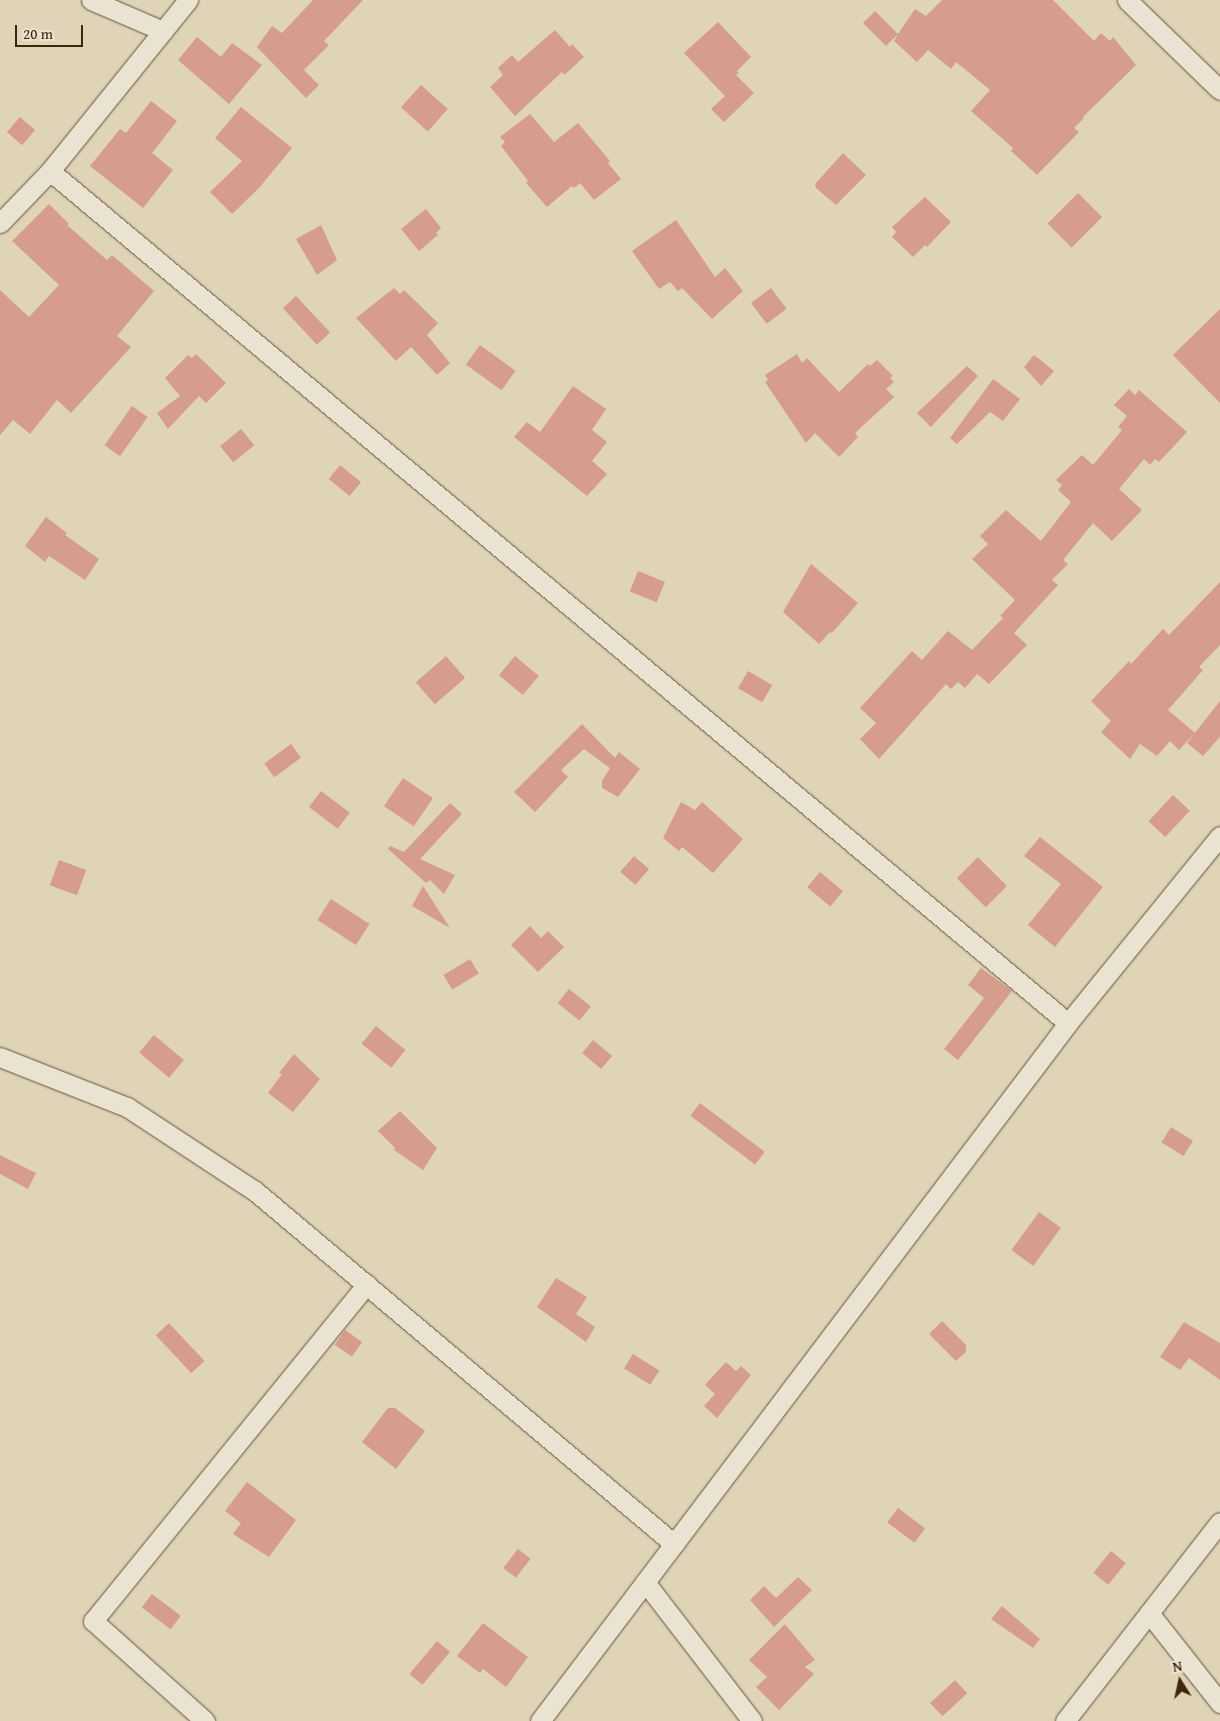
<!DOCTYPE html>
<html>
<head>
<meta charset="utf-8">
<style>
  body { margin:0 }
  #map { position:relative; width:1220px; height:1721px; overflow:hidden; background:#dfd4b8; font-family:"Gentium Book Plus",serif }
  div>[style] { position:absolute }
  .building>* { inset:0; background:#d69d8c; transform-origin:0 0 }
  .roads { filter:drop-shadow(0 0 1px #665235) drop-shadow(0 0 1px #665235) }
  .minor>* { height:19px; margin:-9.5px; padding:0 9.5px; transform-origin:9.5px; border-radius:9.5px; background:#eae3d1 }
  span { translate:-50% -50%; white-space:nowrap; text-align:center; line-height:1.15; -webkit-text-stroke:4px #eae3d1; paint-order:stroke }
  .north { position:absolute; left:1155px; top:1656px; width:50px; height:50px; -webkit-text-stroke:4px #eae3d1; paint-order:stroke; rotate:350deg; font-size:14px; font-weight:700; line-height:20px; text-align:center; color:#3e2609 }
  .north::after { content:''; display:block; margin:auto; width:18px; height:22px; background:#3e2609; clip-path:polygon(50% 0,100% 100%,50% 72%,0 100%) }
  .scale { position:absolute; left:15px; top:25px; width:68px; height:22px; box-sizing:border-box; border:2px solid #3e2609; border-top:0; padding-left:6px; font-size:15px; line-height:18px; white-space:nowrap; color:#3e2609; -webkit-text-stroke:4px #eae3d1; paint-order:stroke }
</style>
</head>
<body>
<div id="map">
  <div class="building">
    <i style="clip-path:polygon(313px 0,363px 0,324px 41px,329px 45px,304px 70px,319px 85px,306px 98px,257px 47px,272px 26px,282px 33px)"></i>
    <i style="clip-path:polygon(942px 0,1053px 0,1094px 41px,1101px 33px,1110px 41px,1113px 37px,1136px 65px,1083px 117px,1084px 118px,1074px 128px,1079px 132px,1037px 175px,1011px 151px,1013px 148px,971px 111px,990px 90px,956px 62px,951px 69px,928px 50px,917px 62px,894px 41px,898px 34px,886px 46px,863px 23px,875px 11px,898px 34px,915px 9px,926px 16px)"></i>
    <i style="clip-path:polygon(718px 22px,751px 57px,737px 71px,739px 73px,736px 75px,754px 93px,724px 122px,711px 109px,725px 96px,684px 53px)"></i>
    <i style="clip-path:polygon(555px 30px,570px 47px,572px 44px,584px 57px,564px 75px,562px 72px,515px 116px,490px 87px,503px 75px,498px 68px,512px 55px,518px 62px)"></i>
    <i style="clip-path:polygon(197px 37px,221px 57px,232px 43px,262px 65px,229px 104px,178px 60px)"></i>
    <i style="left:421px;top:85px;width:36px;height:30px;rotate:42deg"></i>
    <i style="clip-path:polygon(151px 101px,177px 121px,152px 153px,173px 170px,143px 208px,90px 166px,120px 129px,126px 133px)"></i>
    <i style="clip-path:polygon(241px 107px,292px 148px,259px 188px,232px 214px,210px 192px,242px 161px,215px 138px)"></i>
    <i style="clip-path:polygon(530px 114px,554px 142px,578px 123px,610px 161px,608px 163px,621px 179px,594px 200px,580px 183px,574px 188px,572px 186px,547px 207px,526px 183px,528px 181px,501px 146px,505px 142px,500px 137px)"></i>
    <i style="left:20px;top:117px;width:20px;height:20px;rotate:41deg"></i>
    <i style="clip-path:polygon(843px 153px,866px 175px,836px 205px,816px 188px,815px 184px)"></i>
    <i style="left:1078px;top:193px;width:34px;height:43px;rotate:45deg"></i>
    <i style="clip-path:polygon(925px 197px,951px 222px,927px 247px,925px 245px,913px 257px,892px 237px,896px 232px,892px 227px)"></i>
    <i style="clip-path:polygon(49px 204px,69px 224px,67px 225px,107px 260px,112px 255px,154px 291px,117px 336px,131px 347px,71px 413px,57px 400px,30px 434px,13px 420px,0 435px,0 290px,29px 317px,59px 285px,12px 241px)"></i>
    <i style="clip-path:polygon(426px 209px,441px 228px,436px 233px,438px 235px,419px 251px,401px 229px)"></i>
    <i style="clip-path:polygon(676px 220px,715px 277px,725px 268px,743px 291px,712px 319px,682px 288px,678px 291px,670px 282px,659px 289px,632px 251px)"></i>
    <i style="clip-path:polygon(321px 225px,337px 260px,317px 275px,296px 239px)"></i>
    <i style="clip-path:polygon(394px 288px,400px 294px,404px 290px,438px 323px,427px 335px,450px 363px,437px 375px,411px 347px,396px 361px,356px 318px)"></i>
    <i style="left:771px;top:288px;width:26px;height:25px;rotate:53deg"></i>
    <i style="left:296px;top:296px;width:50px;height:18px;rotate:47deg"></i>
    <i style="clip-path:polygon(1220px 309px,1220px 403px,1173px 355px)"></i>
    <i style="left:480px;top:345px;width:44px;height:24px;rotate:36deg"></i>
    <i style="clip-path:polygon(196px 354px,226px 383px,206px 403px,199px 396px,168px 429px,157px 413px,180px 396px,165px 378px,188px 355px,192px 358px)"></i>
    <i style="clip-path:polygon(797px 354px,802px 363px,807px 358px,839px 392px,868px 364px,870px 366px,877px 360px,893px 376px,890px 378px,894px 382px,886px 389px,894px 397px,855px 433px,858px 437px,839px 457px,815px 433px,806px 443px,765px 382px,768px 380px,765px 375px)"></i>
    <i style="clip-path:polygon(1034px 355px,1054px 371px,1041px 386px,1024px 367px)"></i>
    <i style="clip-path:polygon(967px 366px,978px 376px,931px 427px,917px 413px)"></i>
    <i style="clip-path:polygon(993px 379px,1020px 399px,1003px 421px,990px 412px,957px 444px,950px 438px)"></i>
    <i style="clip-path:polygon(573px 386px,606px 409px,592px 430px,607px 442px,592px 461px,607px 474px,587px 496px,514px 437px,527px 422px,540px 432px)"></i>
    <i style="clip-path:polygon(1129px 389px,1135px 395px,1139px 390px,1187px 432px,1159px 462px,1155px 459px,1150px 465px,1144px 459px,1119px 489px,1142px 510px,1112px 541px,1093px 523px,1063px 560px,1068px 564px,1052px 580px,1058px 585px,1014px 633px,1027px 645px,989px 684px,977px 674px,965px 688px,958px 682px,951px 689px,946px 684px,879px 759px,860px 739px,876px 723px,860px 708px,912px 651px,922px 660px,948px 631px,972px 650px,1003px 618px,1000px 616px,1015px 600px,972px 559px,988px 544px,980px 536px,1006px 510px,1041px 541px,1071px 502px,1058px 490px,1062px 485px,1056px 480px,1082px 455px,1093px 465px,1122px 430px,1118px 427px,1127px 416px,1114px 405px)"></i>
    <i style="left:132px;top:406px;width:19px;height:48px;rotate:35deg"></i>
    <i style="left:241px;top:429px;width:21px;height:27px;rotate:51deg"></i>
    <i style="left:340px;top:465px;width:27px;height:18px;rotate:39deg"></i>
    <i style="clip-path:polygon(46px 517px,67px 533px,65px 535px,99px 559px,85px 580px,49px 556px,45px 562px,25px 546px)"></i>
    <i style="clip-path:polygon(811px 564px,858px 603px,832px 633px,830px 632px,819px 644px,783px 612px)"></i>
    <i style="left:638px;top:571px;width:29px;height:22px;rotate:22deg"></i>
    <i style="clip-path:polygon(1220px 582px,1220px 645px,1199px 667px,1203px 670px,1168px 710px,1195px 733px,1179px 750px,1170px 741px,1157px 756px,1140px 744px,1130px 759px,1101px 732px,1111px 721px,1091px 701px,1129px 661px,1131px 664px,1163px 629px,1169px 635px)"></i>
    <i style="left:446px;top:656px;width:29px;height:40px;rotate:49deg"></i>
    <i style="left:515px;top:656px;width:31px;height:25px;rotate:40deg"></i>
    <i style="left:748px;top:671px;width:28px;height:20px;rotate:30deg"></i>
    <i style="clip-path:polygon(1220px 701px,1220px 737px,1203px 756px,1187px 743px)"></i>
    <i style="clip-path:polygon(582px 724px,615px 758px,619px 752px,640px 769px,618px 797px,602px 788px,602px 781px,610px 768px,584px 749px,561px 770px,568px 777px,535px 812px,514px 792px)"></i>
    <i style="left:291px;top:744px;width:17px;height:33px;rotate:54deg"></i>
    <i style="left:403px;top:778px;width:36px;height:34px;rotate:34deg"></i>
    <i style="left:321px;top:791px;width:36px;height:20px;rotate:37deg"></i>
    <i style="left:1173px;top:795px;width:23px;height:36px;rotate:43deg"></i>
    <i style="clip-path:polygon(681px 802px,695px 810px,702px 802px,743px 839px,713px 873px,682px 847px,679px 851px,663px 838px)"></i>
    <i style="clip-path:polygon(450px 803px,462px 814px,420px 859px,455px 875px,444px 894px,430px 880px,426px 883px,388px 849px,390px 846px,404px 852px)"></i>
    <i style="clip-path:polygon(1040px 837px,1103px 887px,1055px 947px,1028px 925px,1061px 884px,1024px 856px)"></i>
    <i style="left:634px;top:856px;width:20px;height:21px;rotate:41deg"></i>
    <i style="left:978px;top:857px;width:41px;height:30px;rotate:45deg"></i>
    <i style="left:59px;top:860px;width:29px;height:27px;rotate:20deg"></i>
    <i style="left:820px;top:872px;width:30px;height:20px;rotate:40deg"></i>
    <i style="clip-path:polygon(423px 886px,450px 928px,412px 906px)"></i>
    <i style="left:331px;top:899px;width:46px;height:25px;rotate:33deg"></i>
    <i style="clip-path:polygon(530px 926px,541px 938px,548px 931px,564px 947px,538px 972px,511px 945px)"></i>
    <i style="left:470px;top:959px;width:17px;height:31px;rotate:59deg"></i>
    <i style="clip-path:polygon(981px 968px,1012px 991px,958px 1060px,944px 1049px,984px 998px,968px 985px)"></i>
    <i style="left:569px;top:989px;width:28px;height:18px;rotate:39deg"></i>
    <i style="left:376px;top:1026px;width:38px;height:23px;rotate:39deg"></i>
    <i style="left:154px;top:1035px;width:39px;height:23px;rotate:40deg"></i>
    <i style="left:593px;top:1040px;width:25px;height:17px;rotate:40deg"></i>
    <i style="clip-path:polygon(294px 1054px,320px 1079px,293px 1112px,268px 1093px,282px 1074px,279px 1073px)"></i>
    <i style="left:700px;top:1103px;width:81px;height:16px;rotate:37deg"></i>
    <i style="clip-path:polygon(400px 1111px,437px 1148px,423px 1170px,394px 1150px,395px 1148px,378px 1131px)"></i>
    <i style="left:1171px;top:1127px;width:26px;height:18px;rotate:32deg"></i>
    <i style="clip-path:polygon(0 1155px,36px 1173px,28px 1189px,0 1174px)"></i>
    <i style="left:1039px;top:1212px;width:27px;height:47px;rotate:36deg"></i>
    <i style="clip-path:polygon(556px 1278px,587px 1297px,576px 1314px,595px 1327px,586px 1342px,537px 1307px)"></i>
    <i style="clip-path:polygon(942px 1321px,966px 1345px,966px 1352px,956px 1361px,929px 1334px)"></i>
    <i style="clip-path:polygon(1184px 1322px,1220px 1343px,1220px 1380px,1189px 1358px,1180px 1370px,1160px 1357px)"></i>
    <i style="left:169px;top:1323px;width:52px;height:18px;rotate:47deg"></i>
    <i style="left:345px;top:1330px;width:21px;height:18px;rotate:35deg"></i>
    <i style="left:633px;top:1354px;width:31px;height:17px;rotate:32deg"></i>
    <i style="clip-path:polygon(726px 1362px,736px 1371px,741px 1366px,751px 1375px,717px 1418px,704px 1406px,715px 1394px,705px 1385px)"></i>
    <i style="clip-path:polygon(388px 1408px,395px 1408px,425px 1431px,396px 1469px,362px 1442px)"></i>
    <i style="clip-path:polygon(247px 1482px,296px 1520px,269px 1557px,233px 1534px,241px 1523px,225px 1511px)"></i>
    <i style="left:898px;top:1508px;width:34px;height:18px;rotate:37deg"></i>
    <i style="left:518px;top:1549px;width:16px;height:24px;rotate:38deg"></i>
    <i style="left:1111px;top:1551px;width:19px;height:28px;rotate:39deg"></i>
    <i style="clip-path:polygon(798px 1577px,812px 1590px,774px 1627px,750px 1600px,764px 1586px,776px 1598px)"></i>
    <i style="left:152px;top:1594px;width:36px;height:17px;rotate:37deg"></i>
    <i style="clip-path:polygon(1002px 1606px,1040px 1639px,1033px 1648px,991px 1619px)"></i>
    <i style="clip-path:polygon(483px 1623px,528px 1657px,506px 1687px,483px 1669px,480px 1673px,457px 1656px)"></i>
    <i style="clip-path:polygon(785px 1624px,815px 1660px,805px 1667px,814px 1674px,779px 1710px,756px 1687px,767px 1677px,749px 1660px)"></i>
    <i style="left:437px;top:1641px;width:17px;height:43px;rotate:40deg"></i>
    <i style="left:955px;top:1680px;width:18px;height:34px;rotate:47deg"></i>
  </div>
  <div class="roads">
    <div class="minor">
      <i style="left:91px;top:0;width:78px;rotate:23.3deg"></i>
      <i style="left:1127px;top:0;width:129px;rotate:44.1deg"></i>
      <i style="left:50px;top:171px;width:1327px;rotate:39.93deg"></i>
      <i style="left:0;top:223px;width:72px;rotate:-46.1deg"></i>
      <i style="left:50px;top:171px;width:220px;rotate:-51.1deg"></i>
      <i style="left:0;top:1057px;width:136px;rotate:21.5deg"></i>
      <i style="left:127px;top:1107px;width:153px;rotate:33.3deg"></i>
      <i style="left:255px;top:1191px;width:548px;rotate:40.11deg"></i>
      <i style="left:645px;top:1582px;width:175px;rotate:52.4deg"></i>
      <i style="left:1149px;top:1613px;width:115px;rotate:51.7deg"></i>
      <i style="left:205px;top:1721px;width:150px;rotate:-138.2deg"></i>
      <i style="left:93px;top:1621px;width:434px;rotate:-50.9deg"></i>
      <i style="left:540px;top:1721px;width:875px;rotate:-52.89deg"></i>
      <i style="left:1068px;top:1023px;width:241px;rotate:-50.9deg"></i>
      <i style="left:1065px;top:1721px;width:252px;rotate:-52.1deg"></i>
    </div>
  </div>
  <div class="north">N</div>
  <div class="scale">20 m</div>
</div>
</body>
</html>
